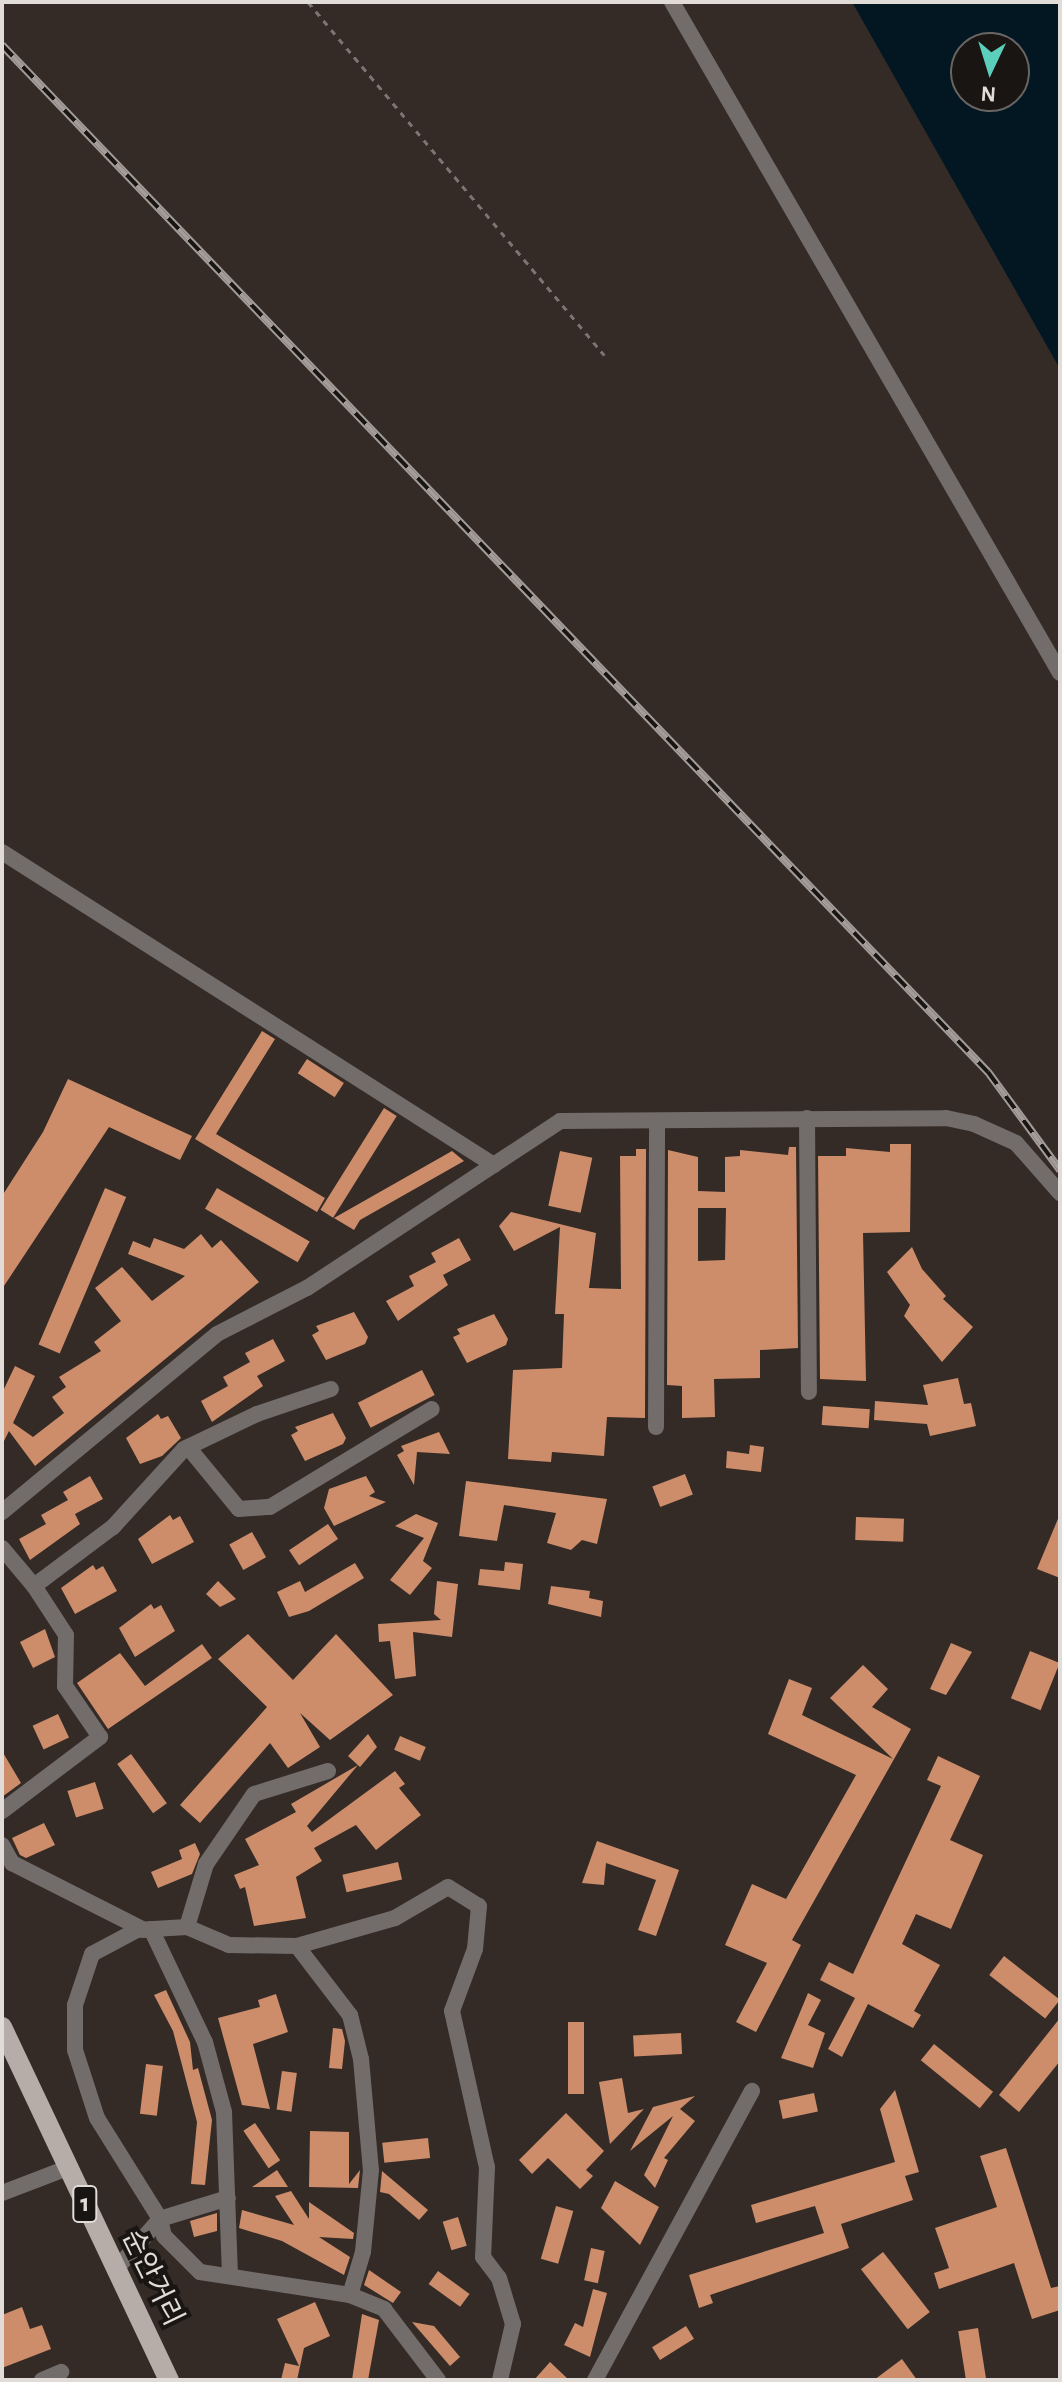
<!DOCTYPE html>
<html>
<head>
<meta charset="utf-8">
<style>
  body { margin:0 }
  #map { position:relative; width:1062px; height:2382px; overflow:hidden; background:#342b27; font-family:"Alegreya Sans","Noto Sans KR",sans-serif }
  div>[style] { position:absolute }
  .water>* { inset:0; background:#031723 }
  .building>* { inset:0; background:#cd8d6a; transform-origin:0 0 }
  .path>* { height:3px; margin-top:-1.5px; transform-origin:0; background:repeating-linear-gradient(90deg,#7c7571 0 6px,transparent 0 12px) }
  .minor>* { height:16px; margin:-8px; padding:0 8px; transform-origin:8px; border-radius:8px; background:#726d6b }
  .tertiary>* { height:16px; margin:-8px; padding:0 8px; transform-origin:8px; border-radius:8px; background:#726d6b }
  .primary>* { height:20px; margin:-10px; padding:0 10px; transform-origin:10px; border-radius:10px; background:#b7ada8 }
  .rail>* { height:8px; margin-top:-4px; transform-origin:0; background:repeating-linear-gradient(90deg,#191513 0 15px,#a39c99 0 30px); box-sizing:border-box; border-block:2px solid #a39c99 }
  span { translate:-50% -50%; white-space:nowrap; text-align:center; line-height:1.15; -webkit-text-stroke:8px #191513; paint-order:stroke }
  .shield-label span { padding:2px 6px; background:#191513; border:2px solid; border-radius:6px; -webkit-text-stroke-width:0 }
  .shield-label { font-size:26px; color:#e2dcd9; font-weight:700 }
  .street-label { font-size:28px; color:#e2dcd9 }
  .frame { position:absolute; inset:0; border:4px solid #e2dcd9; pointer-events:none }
  .north { position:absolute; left:950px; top:32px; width:80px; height:80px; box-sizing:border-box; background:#191513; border:2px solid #696562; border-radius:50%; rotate:184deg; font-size:22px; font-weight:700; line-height:32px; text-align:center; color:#e2dcd9 }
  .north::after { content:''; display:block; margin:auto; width:28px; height:36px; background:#5bcebc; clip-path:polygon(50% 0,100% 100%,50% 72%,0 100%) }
</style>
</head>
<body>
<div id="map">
  <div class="water">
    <i style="clip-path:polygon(evenodd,852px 2px,1060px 2px,1060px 369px,877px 46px,852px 2px,966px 48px,1014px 48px,1014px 96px,966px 96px,966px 48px)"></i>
  </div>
  <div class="building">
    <i style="clip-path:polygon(262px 1031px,275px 1039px,216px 1134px,325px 1198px,317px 1212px,195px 1139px)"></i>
    <i style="left:307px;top:1059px;width:44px;height:17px;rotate:33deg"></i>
    <i style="clip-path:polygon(68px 1079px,192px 1136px,180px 1160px,109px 1127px,2px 1289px,2px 1196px,43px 1132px)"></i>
    <i style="left:384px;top:1108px;width:15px;height:120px;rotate:32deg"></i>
    <i style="clip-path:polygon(890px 1144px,911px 1144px,910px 1232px,863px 1233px,866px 1381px,820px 1379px,818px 1156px,846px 1156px,846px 1148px,890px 1152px)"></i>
    <i style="clip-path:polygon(evenodd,789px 1147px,796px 1147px,798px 1348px,760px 1350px,760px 1378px,714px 1379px,715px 1417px,682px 1418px,682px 1386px,667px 1385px,668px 1150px,698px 1157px,698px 1191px,725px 1192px,725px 1157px,740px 1156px,740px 1150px,788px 1155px,789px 1147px,698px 1208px,726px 1208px,725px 1260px,698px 1261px,698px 1208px)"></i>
    <i style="clip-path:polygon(636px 1149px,646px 1149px,645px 1418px,607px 1417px,604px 1456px,552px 1452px,551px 1462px,508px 1459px,513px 1370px,562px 1368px,564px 1314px,555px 1314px,560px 1227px,514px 1251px,499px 1226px,511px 1212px,596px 1233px,589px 1288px,621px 1289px,620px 1156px,636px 1156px)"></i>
    <i style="clip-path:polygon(452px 1151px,464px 1161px,360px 1220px,354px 1230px,334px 1218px)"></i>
    <i style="left:560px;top:1151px;width:33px;height:56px;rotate:12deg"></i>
    <i style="left:105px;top:1188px;width:23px;height:170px;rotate:23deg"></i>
    <i style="left:217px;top:1188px;width:107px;height:24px;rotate:30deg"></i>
    <i style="clip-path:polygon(201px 1234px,212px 1248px,221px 1240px,259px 1282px,35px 1466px,9px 1431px,2px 1445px,2px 1393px,15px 1366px,35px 1376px,13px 1423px,33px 1437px,64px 1413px,52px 1397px,66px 1387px,59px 1377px,101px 1351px,94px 1342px,121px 1321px,95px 1288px,122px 1267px,152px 1301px,185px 1276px,128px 1254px,133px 1241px,150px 1248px,154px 1238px,184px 1249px)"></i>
    <i style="clip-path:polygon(459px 1238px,471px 1260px,443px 1275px,448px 1285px,398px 1321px,386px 1301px,414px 1286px,409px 1276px,436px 1262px,431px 1253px)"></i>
    <i style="clip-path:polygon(912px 1247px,922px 1269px,946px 1296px,943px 1299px,973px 1327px,942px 1362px,904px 1316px,910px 1305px,887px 1272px)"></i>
    <i style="clip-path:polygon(354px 1312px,368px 1337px,365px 1344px,326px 1360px,312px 1335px,319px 1331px,316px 1326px)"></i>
    <i style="clip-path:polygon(494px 1314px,508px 1339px,506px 1345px,467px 1363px,453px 1337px,460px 1334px,457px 1329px)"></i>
    <i style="clip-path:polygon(273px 1339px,285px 1361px,257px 1376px,263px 1386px,212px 1422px,201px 1401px,228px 1386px,223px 1377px,250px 1362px,245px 1353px)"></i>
    <i style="left:422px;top:1370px;width:28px;height:72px;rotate:63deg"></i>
    <i style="clip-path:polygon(958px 1378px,964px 1404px,971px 1403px,976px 1426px,930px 1436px,927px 1424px,874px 1420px,875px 1401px,928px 1405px,923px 1385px)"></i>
    <i style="left:823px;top:1406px;width:47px;height:19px;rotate:4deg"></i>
    <i style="clip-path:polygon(333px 1413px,346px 1438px,343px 1444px,305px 1461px,291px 1435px,298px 1431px,295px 1427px)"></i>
    <i style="clip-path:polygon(158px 1414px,161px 1419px,168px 1416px,181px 1438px,162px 1456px,140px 1464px,126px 1438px)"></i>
    <i style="clip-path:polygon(439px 1432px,450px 1454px,417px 1452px,414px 1485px,397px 1455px,404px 1451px,401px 1446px)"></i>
    <i style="clip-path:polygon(750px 1445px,764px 1447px,761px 1472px,726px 1468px,727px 1451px,749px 1454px)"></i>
    <i style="left:685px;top:1474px;width:22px;height:35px;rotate:69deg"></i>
    <i style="clip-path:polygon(90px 1476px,103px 1499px,75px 1514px,80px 1524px,30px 1560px,19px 1539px,46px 1524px,41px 1515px,68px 1500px,63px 1492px)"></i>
    <i style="clip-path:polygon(366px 1476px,375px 1492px,369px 1496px,386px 1502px,334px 1526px,324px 1508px,329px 1489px)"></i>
    <i style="clip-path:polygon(466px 1481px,607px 1499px,597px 1544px,582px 1540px,571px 1550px,547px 1543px,556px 1513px,504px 1505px,497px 1541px,459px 1536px)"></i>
    <i style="clip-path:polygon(416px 1514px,438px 1523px,423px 1561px,432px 1568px,410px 1595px,390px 1580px,424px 1538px,395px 1526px)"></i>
    <i style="clip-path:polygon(1060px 1514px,1060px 1578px,1037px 1569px)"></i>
    <i style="clip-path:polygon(170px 1515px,173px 1520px,180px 1516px,194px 1542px,152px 1564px,138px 1539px)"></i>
    <i style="left:856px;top:1517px;width:48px;height:23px;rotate:2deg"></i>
    <i style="left:328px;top:1524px;width:18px;height:47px;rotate:56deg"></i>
    <i style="left:252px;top:1532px;width:29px;height:26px;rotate:61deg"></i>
    <i style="clip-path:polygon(505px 1562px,523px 1564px,520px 1590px,478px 1585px,480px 1569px,504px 1571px)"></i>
    <i style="clip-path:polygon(355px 1563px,364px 1578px,309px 1611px,289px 1617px,277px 1592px,300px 1581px,305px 1592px)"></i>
    <i style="clip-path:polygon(93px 1565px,96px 1570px,103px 1566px,117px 1591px,75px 1614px,61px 1588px)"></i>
    <i style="clip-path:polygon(218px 1581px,236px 1599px,220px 1607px,206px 1594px)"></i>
    <i style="clip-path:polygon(437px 1581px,458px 1584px,452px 1637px,413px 1632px,416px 1676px,395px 1679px,390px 1641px,379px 1642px,378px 1624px,441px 1620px,434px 1614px)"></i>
    <i style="clip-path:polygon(551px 1586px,590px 1591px,589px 1598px,603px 1601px,601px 1617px,548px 1604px)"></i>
    <i style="clip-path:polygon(151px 1604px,154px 1609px,161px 1605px,175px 1631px,135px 1657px,119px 1628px)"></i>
    <i style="clip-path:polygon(45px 1629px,55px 1657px,33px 1668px,20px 1642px)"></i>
    <i style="clip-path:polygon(248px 1634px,293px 1680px,336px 1634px,393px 1695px,330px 1740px,300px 1713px,320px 1747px,288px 1768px,270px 1743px,200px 1823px,180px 1805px,267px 1707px,218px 1659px)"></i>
    <i style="clip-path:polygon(951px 1643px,972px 1652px,946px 1695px,930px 1689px)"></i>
    <i style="clip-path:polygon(202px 1644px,212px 1658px,108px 1729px,77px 1683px,120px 1653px,145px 1686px)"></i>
    <i style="left:1030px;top:1651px;width:32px;height:51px;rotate:22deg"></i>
    <i style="clip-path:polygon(863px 1665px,888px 1689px,872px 1707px,911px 1729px,792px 1940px,801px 1945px,756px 2032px,736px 2022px,767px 1963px,725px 1945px,752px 1884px,786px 1899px,856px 1775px,768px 1734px,789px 1679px,812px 1688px,802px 1715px,893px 1759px,830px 1698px)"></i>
    <i style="left:58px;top:1714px;width:26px;height:28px;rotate:65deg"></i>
    <i style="clip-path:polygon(368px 1734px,377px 1747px,360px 1767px,348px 1756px)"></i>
    <i style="left:400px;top:1736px;width:28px;height:15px;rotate:23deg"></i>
    <i style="clip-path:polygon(2px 1751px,21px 1783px,2px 1797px)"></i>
    <i style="left:131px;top:1754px;width:61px;height:17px;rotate:54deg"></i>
    <i style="clip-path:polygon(938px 1756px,980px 1776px,950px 1840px,983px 1855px,951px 1929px,916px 1914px,902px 1944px,940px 1965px,914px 2011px,921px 2015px,913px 2028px,868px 2004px,842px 2057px,828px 2049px,855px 1998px,820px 1980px,829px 1962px,853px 1974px,941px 1786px,927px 1780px)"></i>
    <i style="clip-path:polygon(358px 1765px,307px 1826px,312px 1832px,395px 1771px,405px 1784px,399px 1788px,421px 1815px,376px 1850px,356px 1825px,314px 1848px,322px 1861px,296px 1877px,306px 1918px,254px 1926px,245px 1887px,240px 1889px,234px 1875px,259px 1865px,245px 1839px,296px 1812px,291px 1804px)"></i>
    <i style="left:95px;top:1782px;width:28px;height:29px;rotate:72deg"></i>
    <i style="clip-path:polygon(44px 1823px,55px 1845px,26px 1858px,20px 1855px,12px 1838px)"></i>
    <i style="clip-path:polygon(597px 1841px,679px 1870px,656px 1936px,638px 1930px,656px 1880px,606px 1863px,604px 1885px,582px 1883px)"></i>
    <i style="clip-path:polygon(195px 1843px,200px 1854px,192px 1874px,158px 1888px,151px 1872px,182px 1859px,179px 1850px)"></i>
    <i style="left:398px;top:1862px;width:18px;height:57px;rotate:77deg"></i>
    <i style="left:1004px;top:1956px;width:71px;height:24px;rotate:38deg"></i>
    <i style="clip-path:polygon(166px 1990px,190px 2042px,193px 2070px,198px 2068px,212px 2120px,205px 2185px,191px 2184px,197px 2122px,173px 2031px,154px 1995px)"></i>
    <i style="clip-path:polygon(808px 1993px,821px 2000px,808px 2025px,825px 2033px,813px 2068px,781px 2058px)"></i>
    <i style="clip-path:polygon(276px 1994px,288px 2032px,253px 2044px,270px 2109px,242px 2105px,218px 2018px,260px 2007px,258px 2000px)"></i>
    <i style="clip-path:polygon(1060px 2018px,1060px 2061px,1019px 2112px,999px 2095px)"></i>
    <i style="left:568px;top:2022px;width:16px;height:72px"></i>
    <i style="clip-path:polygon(333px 2028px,342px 2029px,345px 2041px,342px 2069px,329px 2068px)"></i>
    <i style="left:681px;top:2033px;width:21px;height:48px;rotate:87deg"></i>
    <i style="left:934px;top:2044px;width:76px;height:21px;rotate:39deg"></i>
    <i style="left:146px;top:2064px;width:17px;height:50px;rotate:7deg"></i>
    <i style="left:282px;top:2071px;width:15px;height:39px;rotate:8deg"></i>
    <i style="clip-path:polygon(622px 2078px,628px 2113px,644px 2109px,610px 2144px,599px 2082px)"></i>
    <i style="clip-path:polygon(895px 2090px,919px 2172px,905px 2176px,913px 2200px,841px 2224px,849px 2248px,710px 2295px,713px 2303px,699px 2308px,689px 2275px,824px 2233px,815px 2206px,756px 2223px,751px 2205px,895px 2162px,880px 2109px)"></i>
    <i style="left:814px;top:2093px;width:19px;height:36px;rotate:78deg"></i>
    <i style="clip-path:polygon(695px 2096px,680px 2109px,695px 2121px,664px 2158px,668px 2160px,655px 2188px,644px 2175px,673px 2116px,630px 2151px,653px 2107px)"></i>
    <i style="clip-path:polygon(566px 2113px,604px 2151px,586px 2170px,593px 2176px,580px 2189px,548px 2158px,532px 2174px,519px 2160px)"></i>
    <i style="left:255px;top:2123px;width:45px;height:14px;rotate:56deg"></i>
    <i style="clip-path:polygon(310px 2131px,349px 2132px,349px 2184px,360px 2170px,358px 2188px,309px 2187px)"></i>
    <i style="left:428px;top:2138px;width:20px;height:46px;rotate:84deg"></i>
    <i style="clip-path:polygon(1006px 2148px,1051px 2288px,1060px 2286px,1060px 2310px,1032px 2319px,1014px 2263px,939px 2289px,934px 2273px,949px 2268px,935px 2228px,997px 2207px,980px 2156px)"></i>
    <i style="clip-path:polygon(277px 2170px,288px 2187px,252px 2187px)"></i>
    <i style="clip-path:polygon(382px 2171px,428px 2210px,419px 2220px,389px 2194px,380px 2192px)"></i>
    <i style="clip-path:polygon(615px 2181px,659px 2207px,640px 2245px,601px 2208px)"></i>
    <i style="clip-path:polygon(291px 2191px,309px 2219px,309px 2202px,354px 2233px,353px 2239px,319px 2237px,350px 2257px,344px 2275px,282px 2241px,239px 2228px,242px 2210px,294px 2225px,275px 2196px)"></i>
    <i style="left:556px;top:2206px;width:18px;height:55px;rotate:16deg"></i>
    <i style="clip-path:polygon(217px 2213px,217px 2231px,194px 2237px,190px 2221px)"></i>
    <i style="left:458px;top:2217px;width:30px;height:16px;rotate:73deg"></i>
    <i style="left:591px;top:2248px;width:14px;height:33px;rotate:12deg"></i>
    <i style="left:883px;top:2252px;width:76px;height:28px;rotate:52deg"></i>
    <i style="clip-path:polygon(369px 2270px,401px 2292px,393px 2303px,364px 2285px)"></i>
    <i style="left:438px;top:2271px;width:39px;height:16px;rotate:36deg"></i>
    <i style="clip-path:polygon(593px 2289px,607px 2293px,590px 2357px,564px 2345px,575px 2323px,583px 2327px)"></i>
    <i style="clip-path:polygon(315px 2302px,330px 2336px,304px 2348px,297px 2380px,281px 2380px,285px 2363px,299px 2366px,277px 2319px)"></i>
    <i style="clip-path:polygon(22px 2307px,30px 2329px,42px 2325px,51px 2349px,2px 2368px,2px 2315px)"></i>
    <i style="clip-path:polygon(362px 2314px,379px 2320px,368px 2380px,352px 2380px)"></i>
    <i style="clip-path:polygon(412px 2322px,434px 2326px,460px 2357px,450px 2366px)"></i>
    <i style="left:686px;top:2326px;width:15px;height:40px;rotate:58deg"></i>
    <i style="left:978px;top:2328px;width:53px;height:20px;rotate:81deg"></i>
    <i style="clip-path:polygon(902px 2359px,917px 2380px,874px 2380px)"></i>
    <i style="clip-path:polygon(550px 2362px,569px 2380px,534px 2380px)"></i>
  </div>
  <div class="path">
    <i style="left:308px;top:2px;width:461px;rotate:50deg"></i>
  </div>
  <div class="minor">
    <i style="left:672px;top:2px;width:775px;rotate:59.96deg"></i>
    <i style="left:2px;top:852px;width:583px;rotate:32.46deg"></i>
    <i style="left:807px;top:1118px;width:274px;rotate:89.6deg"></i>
    <i style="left:656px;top:1427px;width:306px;rotate:-89.8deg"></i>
    <i style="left:188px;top:1447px;width:80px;rotate:50.6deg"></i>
    <i style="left:239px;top:1509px;width:31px;rotate:-4deg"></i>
    <i style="left:270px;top:1507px;width:189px;rotate:-31.2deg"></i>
    <i style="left:2px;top:1548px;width:50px;rotate:49.9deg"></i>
    <i style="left:34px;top:1586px;width:99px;rotate:-36.8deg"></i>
    <i style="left:113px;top:1527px;width:105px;rotate:-47.7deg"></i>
    <i style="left:184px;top:1449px;width:81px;rotate:-25.6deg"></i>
    <i style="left:257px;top:1414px;width:78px;rotate:-18.7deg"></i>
    <i style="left:328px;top:1771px;width:77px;rotate:162.7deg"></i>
    <i style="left:254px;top:1794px;width:85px;rotate:124.4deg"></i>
    <i style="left:206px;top:1864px;width:66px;rotate:106.8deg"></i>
    <i style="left:187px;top:1927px;width:46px;rotate:23.2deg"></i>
    <i style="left:229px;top:1945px;width:68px;rotate:0.8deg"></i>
    <i style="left:297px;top:1946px;width:102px;rotate:-15.9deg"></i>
    <i style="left:395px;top:1918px;width:61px;rotate:-30.3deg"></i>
    <i style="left:448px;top:1887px;width:36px;rotate:32deg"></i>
    <i style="left:479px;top:1906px;width:43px;rotate:95.3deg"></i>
    <i style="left:475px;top:1949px;width:66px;rotate:110.4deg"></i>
    <i style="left:452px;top:2011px;width:160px;rotate:77.4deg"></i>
    <i style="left:487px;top:2167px;width:90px;rotate:92.5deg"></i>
    <i style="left:483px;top:2257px;width:26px;rotate:53deg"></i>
    <i style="left:499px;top:2278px;width:48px;rotate:73.1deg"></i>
    <i style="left:513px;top:2324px;width:57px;rotate:103.1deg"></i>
    <i style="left:2px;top:1811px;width:123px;rotate:-37.1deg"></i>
    <i style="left:100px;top:1737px;width:62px;rotate:-124.5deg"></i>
    <i style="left:65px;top:1686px;width:51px;rotate:-88.9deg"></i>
    <i style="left:66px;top:1635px;width:59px;rotate:-123.1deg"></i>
    <i style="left:2px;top:1845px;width:21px;rotate:61deg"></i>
    <i style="left:12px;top:1863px;width:148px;rotate:26.9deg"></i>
    <i style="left:187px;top:1927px;width:50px;rotate:176.6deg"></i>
    <i style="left:137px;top:1930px;width:51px;rotate:151.9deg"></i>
    <i style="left:92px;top:1954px;width:54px;rotate:108.4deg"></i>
    <i style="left:75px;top:2005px;width:45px;rotate:90deg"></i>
    <i style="left:75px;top:2050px;width:71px;rotate:72.1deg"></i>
    <i style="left:97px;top:2118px;width:119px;rotate:58deg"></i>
    <i style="left:160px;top:2219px;width:17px;rotate:77deg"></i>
    <i style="left:164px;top:2236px;width:51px;rotate:45deg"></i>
    <i style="left:200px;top:2272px;width:152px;rotate:8.7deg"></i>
    <i style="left:350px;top:2295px;width:37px;rotate:22deg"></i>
    <i style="left:384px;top:2309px;width:89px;rotate:52.7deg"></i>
    <i style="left:151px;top:1929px;width:125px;rotate:64.5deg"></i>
    <i style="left:205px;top:2042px;width:73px;rotate:74.8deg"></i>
    <i style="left:224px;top:2112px;width:164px;rotate:87.9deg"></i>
    <i style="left:297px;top:1946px;width:87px;rotate:52.5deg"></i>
    <i style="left:350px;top:2015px;width:45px;rotate:76deg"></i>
    <i style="left:361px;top:2059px;width:111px;rotate:84.9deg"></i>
    <i style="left:371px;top:2170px;width:82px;rotate:95.6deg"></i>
    <i style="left:363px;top:2252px;width:45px;rotate:106.8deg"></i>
    <i style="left:117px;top:2268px;width:65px;rotate:-48.7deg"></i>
    <i style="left:160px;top:2219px;width:71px;rotate:-17.2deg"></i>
    <i style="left:42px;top:2380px;width:21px;rotate:-23deg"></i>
  </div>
  <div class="tertiary">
    <i style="left:2px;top:1512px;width:279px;rotate:-39.6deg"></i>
    <i style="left:217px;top:1334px;width:101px;rotate:-27.1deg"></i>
    <i style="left:307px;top:1288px;width:303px;rotate:-33.4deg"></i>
    <i style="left:560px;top:1121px;width:386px;rotate:-0.4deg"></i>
    <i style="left:946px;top:1118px;width:29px;rotate:12deg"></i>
    <i style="left:974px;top:1124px;width:46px;rotate:24.3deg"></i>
    <i style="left:1016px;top:1143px;width:67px;rotate:48.7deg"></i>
    <i style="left:2px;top:2193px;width:70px;rotate:-21deg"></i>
    <i style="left:595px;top:2380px;width:329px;rotate:-61.5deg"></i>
  </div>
  <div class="primary">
    <i style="left:2px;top:2027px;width:391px;rotate:64.7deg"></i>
  </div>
  <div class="rail">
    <i style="left:2px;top:45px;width:1424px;rotate:46.17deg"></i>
    <i style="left:988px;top:1072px;width:122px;rotate:53.7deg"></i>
  </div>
  <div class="shield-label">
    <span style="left:85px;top:2204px">1</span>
  </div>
  <div class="street-label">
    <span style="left:152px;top:2278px;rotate:64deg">순안거리</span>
  </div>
  <div class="frame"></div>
  <div class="north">N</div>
</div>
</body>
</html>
